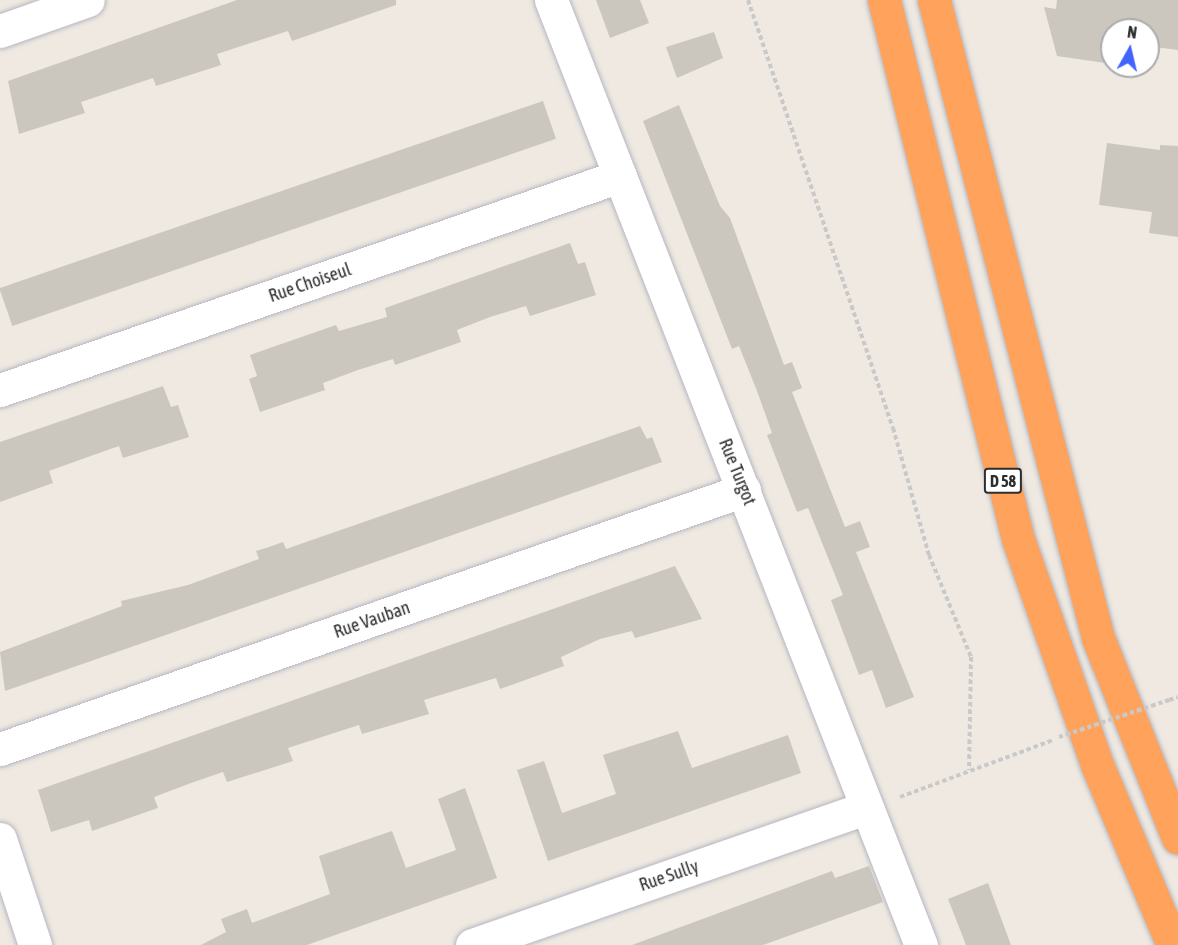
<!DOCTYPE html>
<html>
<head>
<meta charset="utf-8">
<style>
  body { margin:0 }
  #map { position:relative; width:1178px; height:945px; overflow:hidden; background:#efe9e1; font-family:"Asap Condensed",sans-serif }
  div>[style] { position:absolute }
  .building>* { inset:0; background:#cbc7bf; transform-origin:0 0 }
  .path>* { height:4px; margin-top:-2px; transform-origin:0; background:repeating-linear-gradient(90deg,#c9c9c9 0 4.5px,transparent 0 7.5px) }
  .roads { filter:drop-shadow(0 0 2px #b4b7c1) drop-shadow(0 0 2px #b4b7c1) }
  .minor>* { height:33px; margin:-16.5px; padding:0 16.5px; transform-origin:16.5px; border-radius:16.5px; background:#fff }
  .highway>* { height:33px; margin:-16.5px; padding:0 16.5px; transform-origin:16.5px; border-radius:16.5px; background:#ffa35c }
  .path-bridge>* { height:4px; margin-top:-2px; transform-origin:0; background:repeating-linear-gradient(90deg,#c9c9c9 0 4.5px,transparent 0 7.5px) }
  span { translate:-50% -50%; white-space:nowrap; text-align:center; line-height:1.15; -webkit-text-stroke:4.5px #fff; paint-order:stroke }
  .shield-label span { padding:2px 4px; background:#fff; border:2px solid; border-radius:4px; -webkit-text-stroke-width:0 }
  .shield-label { font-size:16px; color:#2e2e2e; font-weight:700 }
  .street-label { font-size:18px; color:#2e2e2e }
  .north { position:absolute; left:1100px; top:18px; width:60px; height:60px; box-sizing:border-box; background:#fff; border:2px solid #ababab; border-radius:50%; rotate:8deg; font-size:16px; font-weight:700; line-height:24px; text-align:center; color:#2e2e2e }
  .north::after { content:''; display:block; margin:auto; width:21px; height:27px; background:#4264fb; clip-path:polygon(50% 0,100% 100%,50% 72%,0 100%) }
</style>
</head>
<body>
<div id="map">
  <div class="building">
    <i style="clip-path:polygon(237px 0,396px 0,396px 5px,292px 41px,288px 31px,217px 54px,221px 65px,156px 86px,153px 78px,81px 102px,85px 113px,19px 134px,8px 81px)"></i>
    <i style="clip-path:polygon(596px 0,640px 0,649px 23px,610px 38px)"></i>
    <i style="clip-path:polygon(1057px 0,1178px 0,1178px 50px,1155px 47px,1148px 64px,1148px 30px,1112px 30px,1112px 64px,1057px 56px,1044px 7px,1056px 9px)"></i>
    <i style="clip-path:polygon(714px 32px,723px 58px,677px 78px,666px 47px)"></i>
    <i style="left:543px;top:101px;width:40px;height:575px;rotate:71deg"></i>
    <i style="clip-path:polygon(679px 105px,720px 206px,730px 218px,784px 365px,792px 362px,802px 388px,792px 392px,845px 527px,860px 521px,870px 547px,856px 552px,914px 697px,886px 708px,872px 670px,859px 675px,831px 600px,843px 595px,808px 508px,797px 512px,767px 435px,772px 433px,757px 391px,739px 346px,732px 349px,643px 121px)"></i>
    <i style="clip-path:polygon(1107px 143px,1160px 150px,1160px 145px,1178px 146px,1178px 237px,1149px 233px,1152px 212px,1099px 205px)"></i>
    <i style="clip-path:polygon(570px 243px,578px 264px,585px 262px,596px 295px,530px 316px,526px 306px,490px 317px,457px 330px,461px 342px,395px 365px,393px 359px,358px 370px,323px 383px,325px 390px,260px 412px,249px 379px,257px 376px,250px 355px,336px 325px,339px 331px,387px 317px,385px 308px)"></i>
    <i style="clip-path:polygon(163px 386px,171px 407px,178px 405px,189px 437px,123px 458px,119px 446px,85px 458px,49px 471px,53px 483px,0 502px,0 442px)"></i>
    <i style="clip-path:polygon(640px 426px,647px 439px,652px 437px,662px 462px,5px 691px,0 652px,122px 606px,121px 601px,188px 585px,259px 559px,256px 551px,269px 547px,283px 542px,286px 549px)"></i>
    <i style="clip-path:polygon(675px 566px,702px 619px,635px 638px,632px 631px,600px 639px,561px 657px,564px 666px,500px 689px,496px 678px,424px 700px,429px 714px,362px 734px,359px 725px,288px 748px,293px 761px,227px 782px,223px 772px,191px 783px,154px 797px,158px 808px,92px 831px,89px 820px,51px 832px,38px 790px)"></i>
    <i style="clip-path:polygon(678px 731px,692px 768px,788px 735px,801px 773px,548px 861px,517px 770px,544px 761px,562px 813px,616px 794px,603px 755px)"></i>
    <i style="clip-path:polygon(465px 788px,497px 878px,307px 945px,201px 945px,226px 932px,221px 919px,247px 909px,252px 923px,330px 894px,319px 856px,392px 831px,406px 868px,456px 850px,438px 799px)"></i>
    <i style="clip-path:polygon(869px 866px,883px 902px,763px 945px,632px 945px,832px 871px,835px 878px)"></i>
    <i style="clip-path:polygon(988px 883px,1011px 945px,966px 945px,948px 899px)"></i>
  </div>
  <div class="path">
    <i style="left:748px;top:0;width:452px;rotate:71.3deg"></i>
    <i style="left:893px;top:428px;width:132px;rotate:74.2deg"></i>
    <i style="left:929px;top:555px;width:110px;rotate:67.6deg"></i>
    <i style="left:971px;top:657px;width:113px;rotate:91deg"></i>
    <i style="left:1169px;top:700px;width:9px;rotate:-18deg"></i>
    <i style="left:900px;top:797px;width:163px;rotate:-20.4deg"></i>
  </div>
  <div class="roads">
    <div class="minor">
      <i style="left:551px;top:0;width:1015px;rotate:68.62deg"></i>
      <i style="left:0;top:31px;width:93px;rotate:-19.4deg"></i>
      <i style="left:0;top:390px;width:656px;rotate:-19.04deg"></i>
      <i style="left:0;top:749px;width:788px;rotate:-19.19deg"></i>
      <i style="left:0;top:839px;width:112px;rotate:71.7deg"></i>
      <i style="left:472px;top:945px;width:417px;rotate:-19.2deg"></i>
    </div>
    <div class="highway">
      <i style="left:884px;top:0;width:555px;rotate:76.04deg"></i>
      <i style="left:1018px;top:539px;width:242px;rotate:70.7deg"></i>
      <i style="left:1098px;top:767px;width:193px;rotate:67.2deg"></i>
      <i style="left:934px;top:0;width:659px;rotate:75.58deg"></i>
      <i style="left:1098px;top:638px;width:215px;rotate:68.2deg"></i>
    </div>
  </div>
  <div class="path-bridge">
    <i style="left:1059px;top:737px;width:116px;rotate:-18.6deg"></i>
  </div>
  <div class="shield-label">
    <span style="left:1003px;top:481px">D 58</span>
  </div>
  <div class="street-label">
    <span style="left:310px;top:283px;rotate:-19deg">Rue Choiseul</span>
    <span style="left:737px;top:472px;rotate:68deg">Rue Turgot</span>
    <span style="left:372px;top:620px;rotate:-19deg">Rue Vauban</span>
    <span style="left:669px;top:876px;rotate:-19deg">Rue Sully</span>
  </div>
  <div class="north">N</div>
</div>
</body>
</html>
